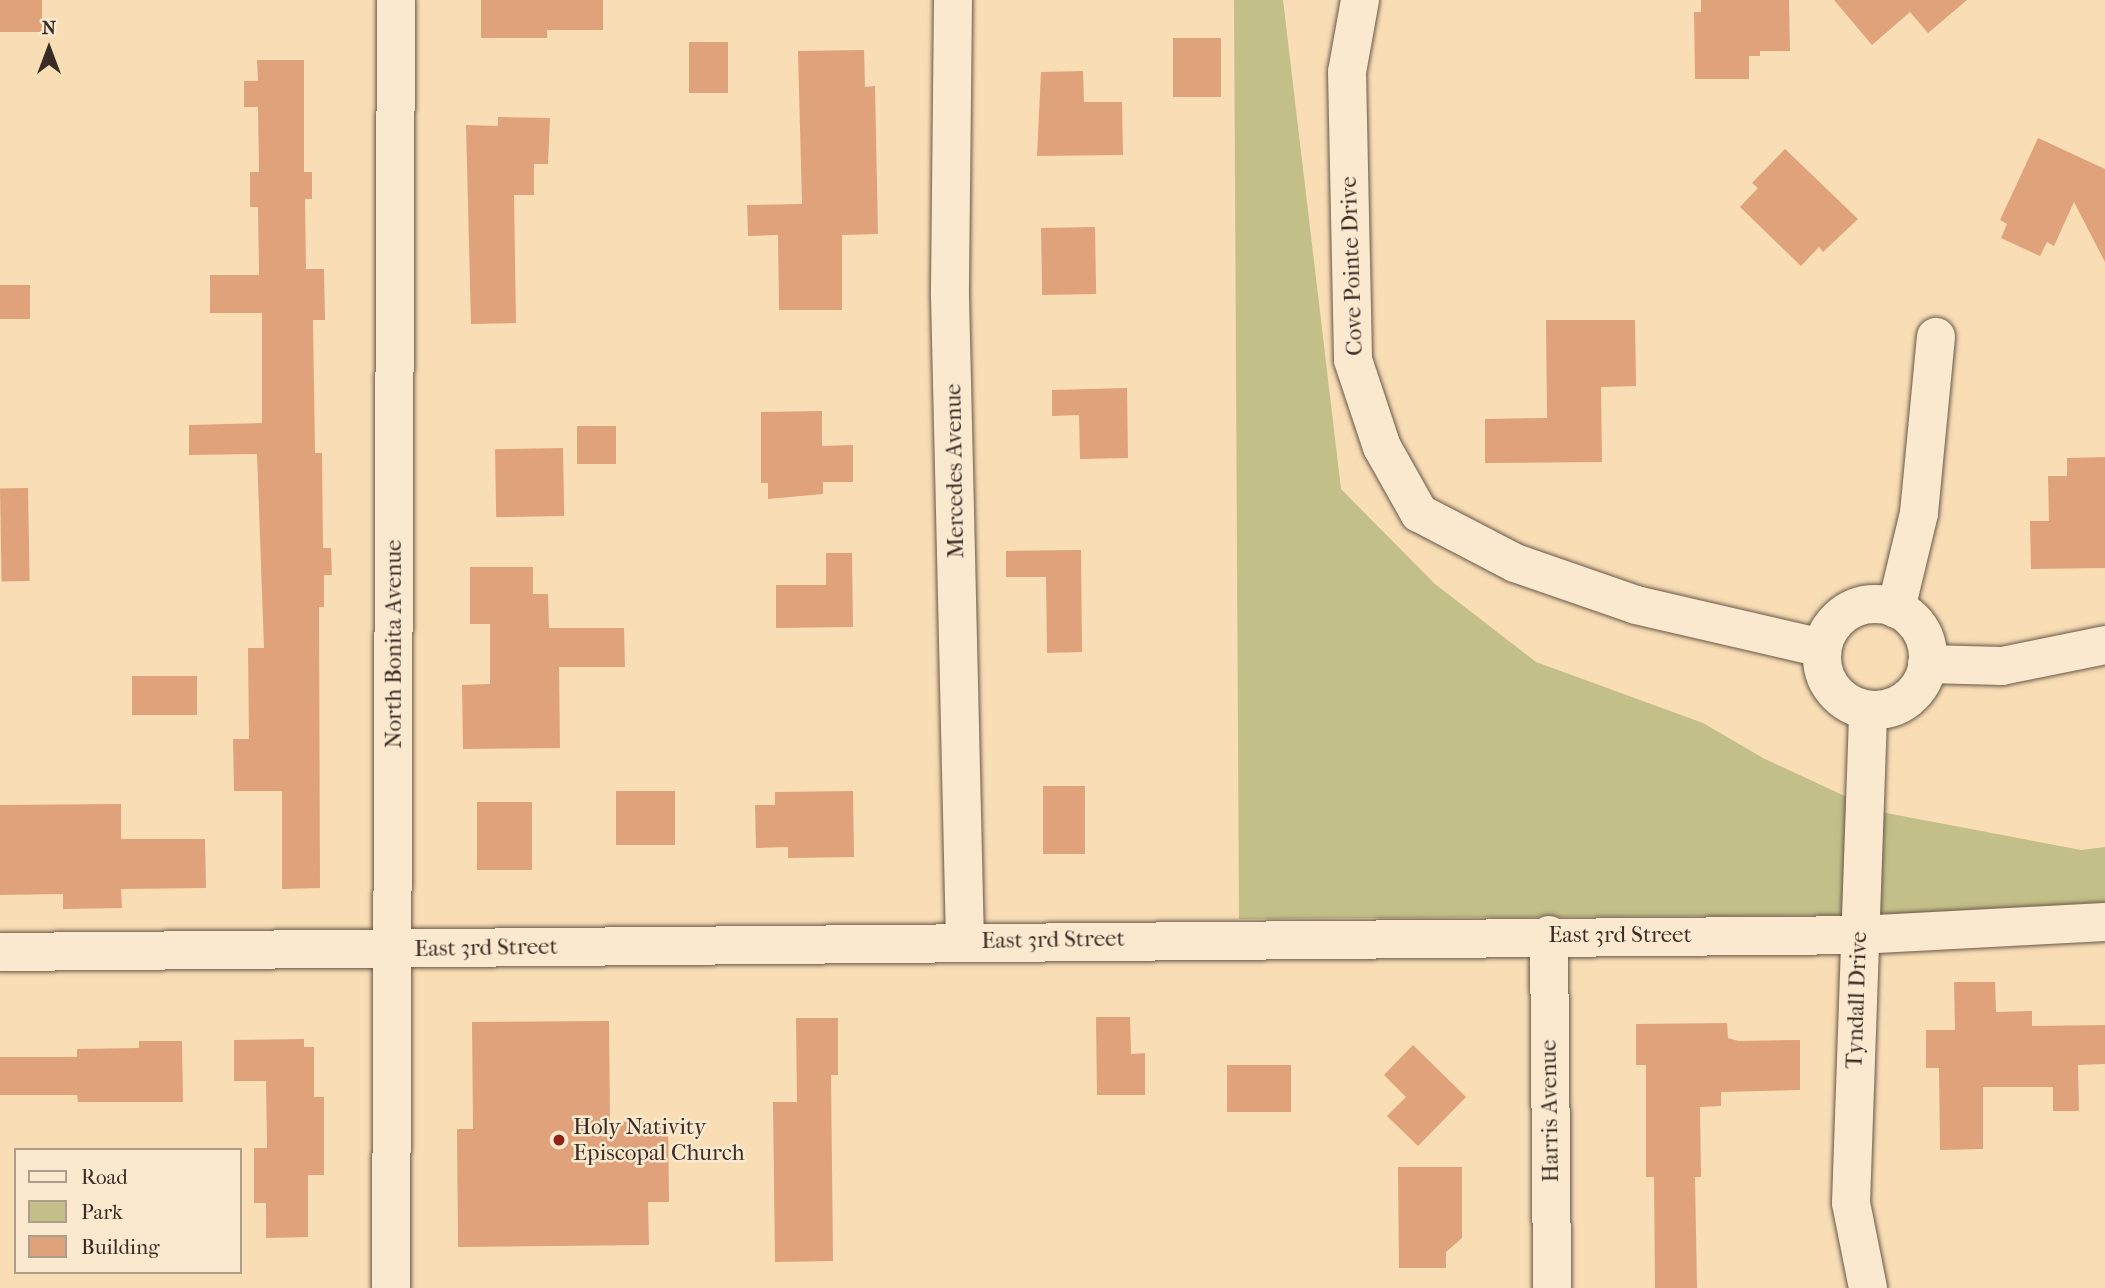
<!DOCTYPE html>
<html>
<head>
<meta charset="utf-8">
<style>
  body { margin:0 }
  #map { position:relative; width:2105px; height:1288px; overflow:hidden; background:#f8ddb5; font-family:"IM FELL French Canon",serif }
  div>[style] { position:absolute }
  .green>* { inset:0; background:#c3bf89 }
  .building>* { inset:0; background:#e0a27b; transform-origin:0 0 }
  .roads { filter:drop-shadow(0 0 2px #695848) drop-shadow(0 0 2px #695848) }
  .minor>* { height:38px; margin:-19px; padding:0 19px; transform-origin:19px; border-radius:19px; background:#fae9cf }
  .minor>.ring { margin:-19px; padding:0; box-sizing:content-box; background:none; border:38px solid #fae9cf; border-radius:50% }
  .dots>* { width:19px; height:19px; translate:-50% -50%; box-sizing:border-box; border:4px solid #fae9cf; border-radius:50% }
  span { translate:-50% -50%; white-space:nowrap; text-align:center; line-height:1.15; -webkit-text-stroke:5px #fae9cf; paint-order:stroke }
  .street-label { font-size:23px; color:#392c24 }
  .poi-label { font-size:23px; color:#392c24 }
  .left { translate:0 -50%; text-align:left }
  .legend { position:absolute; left:14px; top:1148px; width:228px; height:126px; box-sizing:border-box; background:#fae9cf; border:2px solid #ad9d8b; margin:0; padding:9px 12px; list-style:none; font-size:21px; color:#392c24 }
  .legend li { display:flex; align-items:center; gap:14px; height:35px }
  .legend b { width:35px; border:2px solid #ad9d8b }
  .north { position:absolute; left:14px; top:14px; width:70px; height:70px; -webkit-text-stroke:5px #fae9cf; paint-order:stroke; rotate:0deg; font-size:19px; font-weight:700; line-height:28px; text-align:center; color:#392c24 }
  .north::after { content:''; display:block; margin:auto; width:24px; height:32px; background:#392c24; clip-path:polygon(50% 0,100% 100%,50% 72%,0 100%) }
</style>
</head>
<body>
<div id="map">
  <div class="green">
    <i style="clip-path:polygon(1234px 0,1283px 0,1341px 489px,1435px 584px,1536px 662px,1703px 723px,1763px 758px,1847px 797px,1842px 915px,1239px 919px)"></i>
    <i style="clip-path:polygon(1881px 812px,2081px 850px,2105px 847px,2105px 902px,1876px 915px)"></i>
  </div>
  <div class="building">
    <i style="left:0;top:0;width:42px;height:32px"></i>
    <i style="clip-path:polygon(481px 0,603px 0,603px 30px,547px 30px,547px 38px,481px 38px)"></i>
    <i style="clip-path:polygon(1701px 0,1789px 0,1790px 51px,1760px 51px,1760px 56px,1749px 56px,1749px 79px,1695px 79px,1694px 12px,1701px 12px)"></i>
    <i style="clip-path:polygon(1834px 0,1967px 0,1928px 33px,1910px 12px,1872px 45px)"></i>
    <i style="left:1173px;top:38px;width:48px;height:59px"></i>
    <i style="left:689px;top:42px;width:39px;height:51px"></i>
    <i style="clip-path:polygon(864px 50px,865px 87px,875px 86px,878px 234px,842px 235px,842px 310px,779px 310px,778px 235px,748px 236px,747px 205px,802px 204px,798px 51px)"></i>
    <i style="clip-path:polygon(257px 60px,304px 60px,304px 172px,312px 172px,312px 199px,305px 199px,306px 269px,324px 269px,325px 320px,313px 320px,315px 453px,322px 453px,323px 548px,331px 548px,332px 575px,324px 575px,324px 607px,319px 607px,320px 888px,282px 889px,282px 791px,234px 791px,233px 739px,249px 739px,248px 648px,264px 648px,257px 454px,189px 455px,189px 425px,262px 423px,262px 313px,210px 313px,210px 275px,259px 275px,258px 207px,250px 207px,250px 172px,259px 172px,258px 107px,244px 107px,244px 81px,258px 81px)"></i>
    <i style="clip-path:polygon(1083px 71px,1084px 102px,1122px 102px,1123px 155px,1037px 156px,1041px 72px)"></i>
    <i style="clip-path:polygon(498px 117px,550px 118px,548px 164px,534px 164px,534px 195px,514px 195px,516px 323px,471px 324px,466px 125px,498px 126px)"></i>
    <i style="clip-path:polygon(2038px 138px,2105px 169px,2105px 262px,2074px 202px,2054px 246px,2047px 242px,2040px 256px,2001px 238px,2007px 224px,2000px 220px)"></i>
    <i style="clip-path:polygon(1785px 149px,1858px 219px,1823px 252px,1819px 247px,1801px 266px,1740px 207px,1758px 188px,1752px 183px)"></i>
    <i style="left:1095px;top:227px;width:67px;height:54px;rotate:89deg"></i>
    <i style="left:0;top:285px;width:30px;height:34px"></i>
    <i style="clip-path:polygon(1546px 320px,1635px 320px,1636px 386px,1601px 387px,1602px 462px,1485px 463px,1485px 419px,1547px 418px)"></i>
    <i style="clip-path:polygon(1127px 388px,1128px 458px,1080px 459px,1079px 415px,1052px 416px,1052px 390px)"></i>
    <i style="clip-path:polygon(822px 411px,822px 446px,853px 445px,853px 482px,823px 482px,823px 494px,768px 499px,768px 483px,761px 483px,761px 412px)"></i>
    <i style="left:616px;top:426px;width:38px;height:39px;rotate:90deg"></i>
    <i style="left:563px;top:448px;width:68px;height:68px;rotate:89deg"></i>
    <i style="clip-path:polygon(2105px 457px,2105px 568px,2031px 569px,2030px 521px,2049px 521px,2048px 476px,2067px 476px,2067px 458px)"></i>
    <i style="left:28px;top:488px;width:93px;height:28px;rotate:89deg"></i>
    <i style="clip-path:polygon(1081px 550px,1082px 652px,1047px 653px,1046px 577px,1006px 577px,1006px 551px)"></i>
    <i style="clip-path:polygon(826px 553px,852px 553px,853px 627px,776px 628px,776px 585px,826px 585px)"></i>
    <i style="clip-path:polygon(470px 567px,533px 567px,533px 594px,548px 594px,549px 628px,624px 628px,625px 667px,559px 667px,560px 748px,463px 749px,462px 685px,490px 684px,490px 624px,470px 624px)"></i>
    <i style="left:197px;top:676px;width:39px;height:65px;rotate:90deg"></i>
    <i style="left:1085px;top:786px;width:68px;height:42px;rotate:90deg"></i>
    <i style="left:675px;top:791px;width:54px;height:59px;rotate:90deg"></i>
    <i style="clip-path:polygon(853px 791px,854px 857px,788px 858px,788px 847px,756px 848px,755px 805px,775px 805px,775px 792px)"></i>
    <i style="left:477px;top:802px;width:55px;height:68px"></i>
    <i style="clip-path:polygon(121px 804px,121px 839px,205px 839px,206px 888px,121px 889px,122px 908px,63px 909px,63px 894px,0 895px,0 805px)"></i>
    <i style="clip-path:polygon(1954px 982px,1995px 982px,1996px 1012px,2032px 1011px,2032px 1026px,2105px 1025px,2105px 1064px,2078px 1065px,2079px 1111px,2053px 1111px,2053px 1087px,1983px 1087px,1983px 1149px,1940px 1150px,1939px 1068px,1926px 1068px,1926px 1030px,1955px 1030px)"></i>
    <i style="clip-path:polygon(1096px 1017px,1130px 1017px,1131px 1054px,1145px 1053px,1145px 1095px,1097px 1095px)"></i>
    <i style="clip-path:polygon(796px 1018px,838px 1018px,838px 1075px,831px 1075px,833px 1261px,775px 1262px,773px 1102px,797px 1102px)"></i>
    <i style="clip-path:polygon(609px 1021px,610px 1122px,668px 1121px,669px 1202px,648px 1202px,649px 1245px,458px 1247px,457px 1129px,473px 1129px,472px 1022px)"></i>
    <i style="clip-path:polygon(1727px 1023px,1728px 1038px,1738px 1041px,1800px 1040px,1800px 1090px,1721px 1092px,1721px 1106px,1700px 1107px,1701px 1177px,1695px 1177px,1697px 1288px,1655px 1288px,1654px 1177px,1646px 1177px,1646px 1065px,1636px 1065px,1636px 1024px)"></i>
    <i style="clip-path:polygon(304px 1039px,304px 1047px,314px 1047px,314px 1097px,324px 1097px,324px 1175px,308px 1175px,308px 1237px,266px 1238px,266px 1203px,254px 1203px,254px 1148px,267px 1148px,266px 1081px,234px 1081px,234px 1040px)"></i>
    <i style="clip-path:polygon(139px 1041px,182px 1041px,183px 1102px,78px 1102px,77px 1095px,0 1095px,0 1057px,77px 1057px,77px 1049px,139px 1048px)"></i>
    <i style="clip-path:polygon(1413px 1045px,1466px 1097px,1418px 1146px,1387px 1116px,1406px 1097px,1384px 1075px)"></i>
    <i style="left:1227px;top:1065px;width:64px;height:47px"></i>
    <i style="clip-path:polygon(1398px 1167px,1462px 1167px,1462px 1238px,1446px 1252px,1446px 1268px,1399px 1268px)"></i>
  </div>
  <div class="roads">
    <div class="minor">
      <i style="left:953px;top:0;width:296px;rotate:90.6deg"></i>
      <i style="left:950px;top:296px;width:645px;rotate:88.67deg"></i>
      <i style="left:1360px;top:0;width:73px;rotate:100.2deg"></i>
      <i style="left:1347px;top:72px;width:288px;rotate:88.8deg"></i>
      <i style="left:1353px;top:360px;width:92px;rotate:71.6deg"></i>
      <i style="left:1382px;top:447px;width:76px;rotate:60.7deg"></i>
      <i style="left:1419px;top:513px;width:108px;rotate:27.5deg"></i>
      <i style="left:1515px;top:563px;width:128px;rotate:19.1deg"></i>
      <i style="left:1636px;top:605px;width:191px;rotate:13deg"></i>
      <i class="ring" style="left:1822px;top:604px;width:68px;height:68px"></i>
      <i style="left:1896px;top:609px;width:99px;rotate:-76.5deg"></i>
      <i style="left:1919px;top:513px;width:177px;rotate:-84.5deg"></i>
      <i style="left:1927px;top:664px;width:75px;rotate:1.5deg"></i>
      <i style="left:2002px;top:666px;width:105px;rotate:-11.5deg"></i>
      <i style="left:1549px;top:935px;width:353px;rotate:89.5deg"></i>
      <i style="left:0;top:952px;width:1858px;rotate:-0.52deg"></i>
      <i style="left:1858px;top:935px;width:247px;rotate:-3deg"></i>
      <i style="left:391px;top:1288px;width:1288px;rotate:-89.78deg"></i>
      <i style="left:1868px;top:1288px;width:87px;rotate:-101.3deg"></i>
      <i style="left:1851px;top:1203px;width:493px;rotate:-88deg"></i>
    </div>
  </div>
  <div class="dots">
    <i style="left:559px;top:1140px;background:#8f2418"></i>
  </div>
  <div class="street-label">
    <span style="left:1352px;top:266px;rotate:-92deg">Cove Pointe Drive</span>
    <span style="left:955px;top:471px;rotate:-91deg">Mercedes Avenue</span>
    <span style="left:394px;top:644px;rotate:-90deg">North Bonita Avenue</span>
    <span style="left:1620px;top:935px">East 3rd Street</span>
    <span style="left:1053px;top:940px;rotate:-1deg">East 3rd Street</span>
    <span style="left:486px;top:948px;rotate:-1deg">East 3rd Street</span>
    <span style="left:1857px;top:1000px;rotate:-88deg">Tyndall Drive</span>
    <span style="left:1550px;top:1111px;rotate:-91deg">Harris Avenue</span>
  </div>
  <div class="poi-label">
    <span class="left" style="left:573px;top:1140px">Holy Nativity<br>Episcopal Church</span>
  </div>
  <ul class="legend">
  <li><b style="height:9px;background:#fae9cf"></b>Road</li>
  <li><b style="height:19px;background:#c3bf89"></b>Park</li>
  <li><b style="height:19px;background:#e0a27b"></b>Building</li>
  </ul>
  <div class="north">N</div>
</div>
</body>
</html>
